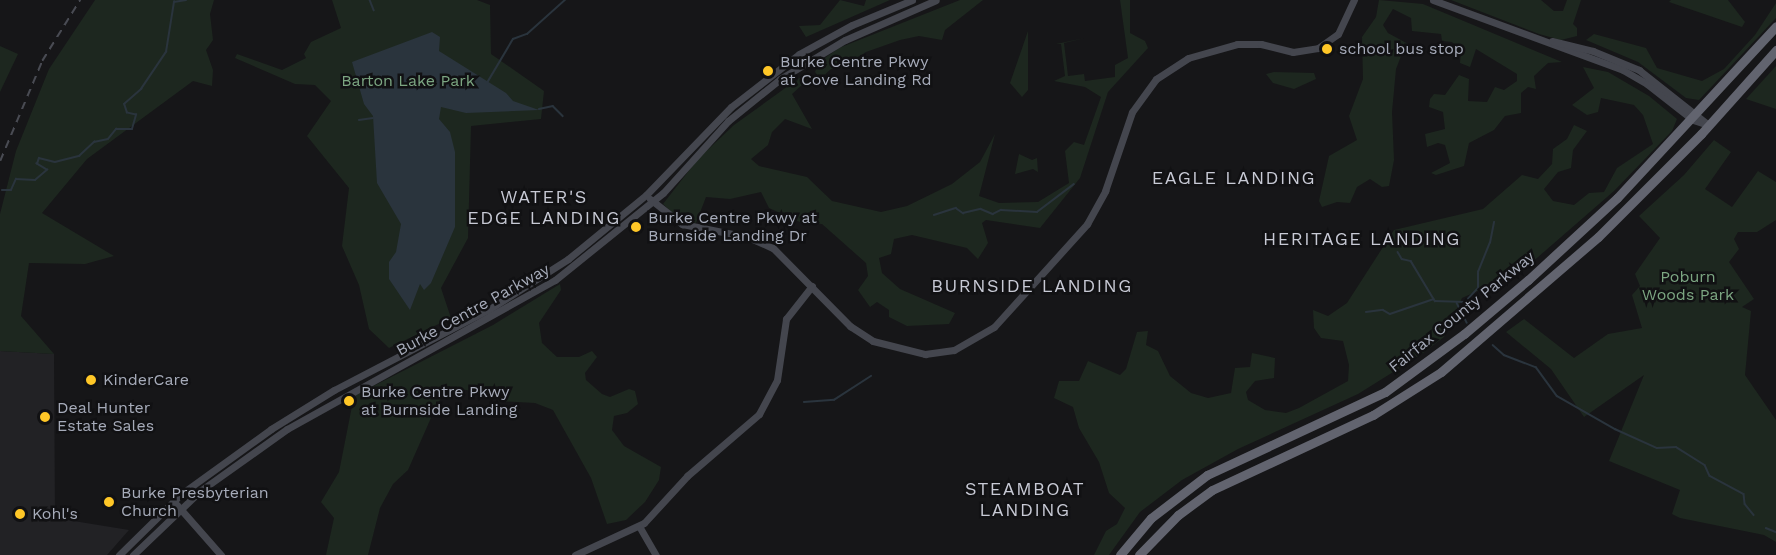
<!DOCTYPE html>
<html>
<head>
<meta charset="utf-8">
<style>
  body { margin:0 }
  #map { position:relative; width:1776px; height:555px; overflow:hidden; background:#161618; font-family:"Work Sans",sans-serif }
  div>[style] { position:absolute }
  .built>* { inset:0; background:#222225 }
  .green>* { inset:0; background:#1d271f }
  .water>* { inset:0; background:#2a343d }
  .stream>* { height:1.5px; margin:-0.75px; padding:0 0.75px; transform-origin:0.75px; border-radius:0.75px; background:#2a343d }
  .secondary>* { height:7px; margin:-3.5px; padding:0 3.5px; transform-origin:3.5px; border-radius:3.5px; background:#44464e }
  .highway>* { height:9px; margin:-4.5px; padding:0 4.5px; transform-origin:4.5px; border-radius:4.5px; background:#62646f }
  .rail>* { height:1.5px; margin-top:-0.75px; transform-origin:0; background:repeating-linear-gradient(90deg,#494b53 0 8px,transparent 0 14px) }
  .dots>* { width:16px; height:16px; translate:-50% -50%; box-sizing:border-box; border:3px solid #111113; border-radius:50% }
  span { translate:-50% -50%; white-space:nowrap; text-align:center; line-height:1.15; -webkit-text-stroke:5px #111113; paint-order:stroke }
  .poi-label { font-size:16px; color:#a6abb9 }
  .left { translate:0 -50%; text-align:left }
  .park-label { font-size:16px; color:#7ca682 }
  .street-label { font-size:16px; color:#a6abb9 }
  .neighbourhood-label { font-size:18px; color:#c8cad5; letter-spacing:1.5px }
</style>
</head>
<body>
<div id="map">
  <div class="built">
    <i style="clip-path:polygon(0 351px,54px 354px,55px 518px,129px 530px,107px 555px,0 555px)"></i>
  </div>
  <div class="green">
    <i style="clip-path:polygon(95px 0,214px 0,210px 14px,213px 40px,206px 50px,213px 70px,212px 86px,193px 81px,87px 159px,42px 213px,114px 256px,85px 264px,29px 263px,21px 316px,54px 354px,0 351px,0 214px,16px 151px,49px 69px)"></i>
    <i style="clip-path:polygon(332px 0,477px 0,490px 5px,491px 54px,544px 91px,541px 119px,471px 126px,468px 238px,441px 288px,451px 318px,389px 348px,369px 329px,359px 285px,342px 246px,349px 188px,307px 136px,331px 101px,315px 85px,295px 84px,235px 58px,237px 54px,282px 70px,306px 58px,304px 54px,311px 42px,341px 28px)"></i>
    <i style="clip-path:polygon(840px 0,864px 6px,866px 0,890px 0,806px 37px,799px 26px,820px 25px)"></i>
    <i style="clip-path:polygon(960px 0,983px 0,945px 30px,942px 40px,919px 36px,900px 40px,866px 52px,842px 68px,831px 69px,820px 79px,815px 72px,819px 62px,839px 48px)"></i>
    <i style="clip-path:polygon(1120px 0,1130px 0,1130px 33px,1145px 41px,1148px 48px,1108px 92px,1080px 178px,1040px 228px,986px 220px,982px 223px,988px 243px,978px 259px,967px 248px,912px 235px,894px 239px,891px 254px,879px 258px,882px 273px,900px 289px,955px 313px,949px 324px,907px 326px,889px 317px,889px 310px,877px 302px,870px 307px,858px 290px,868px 276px,866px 263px,822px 224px,802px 223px,769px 208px,761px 192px,730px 199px,706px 197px,696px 223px,676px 216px,663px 204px,698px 159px,734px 125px,802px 76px,805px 77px,802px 85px,792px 94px,812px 129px,785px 119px,772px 132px,768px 145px,751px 159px,759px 166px,807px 177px,832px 201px,881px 212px,907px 206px,952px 184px,980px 162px,995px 134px,979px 196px,999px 203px,1038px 202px,1069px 183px,1065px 151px,1074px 142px,1084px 145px,1101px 97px,1085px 87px,1054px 81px,1065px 76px,1061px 44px,1056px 44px,1085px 38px,1064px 43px,1068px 76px,1084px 74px,1085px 81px,1115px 77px,1115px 65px,1128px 58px)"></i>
    <i style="clip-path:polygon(1379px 0,1423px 4px,1562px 62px,1548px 63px,1534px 76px,1536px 89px,1528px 87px,1521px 93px,1521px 113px,1505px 116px,1494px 130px,1469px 143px,1464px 166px,1436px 175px,1431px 173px,1450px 163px,1445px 145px,1438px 143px,1427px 147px,1425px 134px,1445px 129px,1443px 112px,1429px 107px,1430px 99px,1434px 94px,1445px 95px,1459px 75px,1469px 79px,1468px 101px,1487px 102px,1495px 87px,1504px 90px,1517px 81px,1517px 74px,1476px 49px,1470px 67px,1460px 63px,1461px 52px,1452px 42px,1442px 41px,1441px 34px,1412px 31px,1411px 18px,1393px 9px,1383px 25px,1388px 33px,1410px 45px,1403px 51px,1396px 69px,1392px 112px,1394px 160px,1389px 186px,1382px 187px,1370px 179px,1357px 187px,1350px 203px,1337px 202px,1322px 207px,1319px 201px,1329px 156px,1357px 140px,1349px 116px,1363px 79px,1362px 37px,1376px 17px)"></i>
    <i style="clip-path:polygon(1451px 0,1541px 0,1554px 11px,1563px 11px,1567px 0,1581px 0,1573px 24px,1577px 28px,1577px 36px,1561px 40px,1539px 34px)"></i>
    <i style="clip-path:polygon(1671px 0,1728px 0,1745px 22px,1742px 27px,1669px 2px)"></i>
    <i style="clip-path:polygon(1776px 3px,1776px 18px,1699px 100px,1686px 98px,1638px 62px,1586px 40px,1594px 34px,1646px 48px,1657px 68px,1702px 81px,1724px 69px,1755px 35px)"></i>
    <i style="clip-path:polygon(1028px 31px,1028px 90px,1022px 97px,1010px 83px)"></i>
    <i style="clip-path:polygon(0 46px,18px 54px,0 92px)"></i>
    <i style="clip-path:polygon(1776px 66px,1776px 109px,1746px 99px)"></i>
    <i style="clip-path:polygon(1583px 67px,1608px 72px,1649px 96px,1677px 119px,1672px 131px,1614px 191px,1522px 271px,1462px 298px,1444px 337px,1422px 354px,1358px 394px,1238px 449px,1182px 480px,1140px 512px,1109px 555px,1094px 555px,1106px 531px,1117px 524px,1125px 508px,1109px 493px,1099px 462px,1079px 428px,1073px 407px,1054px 398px,1059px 381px,1079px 381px,1088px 361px,1120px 375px,1126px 369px,1137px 332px,1148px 331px,1146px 345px,1158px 351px,1170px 376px,1191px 393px,1208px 398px,1231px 393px,1235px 368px,1250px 367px,1252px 353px,1275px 358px,1274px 378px,1255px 381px,1246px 392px,1248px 400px,1265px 410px,1286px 413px,1299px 408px,1348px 381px,1349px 365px,1343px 341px,1321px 338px,1314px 328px,1313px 310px,1328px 316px,1347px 303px,1394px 230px,1483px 209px,1522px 175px,1538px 179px,1552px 164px,1553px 149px,1567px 139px,1574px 125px,1587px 131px,1573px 150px,1571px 168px,1558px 172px,1544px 189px,1553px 201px,1574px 205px,1589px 193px,1604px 192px,1617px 168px,1653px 144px,1643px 115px,1634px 105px,1601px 98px,1598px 112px,1587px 115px,1572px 105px,1594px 88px)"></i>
    <i style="clip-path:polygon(1274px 72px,1314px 73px,1316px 79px,1294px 89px,1273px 83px,1266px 74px)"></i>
    <i style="clip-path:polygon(1714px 140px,1731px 152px,1705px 189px,1732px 207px,1758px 171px,1776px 182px,1776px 220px,1757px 232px,1738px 232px,1734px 239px,1739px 249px,1729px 262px,1754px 299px,1742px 307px,1751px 311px,1745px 375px,1776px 420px,1776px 542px,1764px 535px,1680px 518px,1672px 514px,1680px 490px,1609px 461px,1644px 375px,1584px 417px,1551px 369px,1506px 332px,1524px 319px,1574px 358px,1608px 334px,1642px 328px,1632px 295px,1640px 286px,1635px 274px,1660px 238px,1639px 216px,1684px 175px)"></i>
    <i style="clip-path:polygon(1019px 154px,1032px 160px,1037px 158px,1038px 172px,1033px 169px,1015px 174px)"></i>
    <i style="clip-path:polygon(560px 284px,561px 290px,539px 323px,542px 343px,557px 357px,579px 357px,592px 351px,597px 357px,585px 373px,586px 380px,602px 394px,610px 397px,629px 389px,635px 391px,638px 404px,627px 413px,614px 416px,612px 430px,624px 446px,661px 467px,659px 480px,645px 502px,626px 520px,607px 524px,591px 478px,553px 410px,535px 403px,498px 401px,487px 393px,452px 388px,438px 402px,408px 470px,393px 484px,380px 508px,368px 555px,326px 555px,334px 518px,321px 502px,339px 472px,354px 396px,493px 325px)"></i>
  </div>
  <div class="water">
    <i style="clip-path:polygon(432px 32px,440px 37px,439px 51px,506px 93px,513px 101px,539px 110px,466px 113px,441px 107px,439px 119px,450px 132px,455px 152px,455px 227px,431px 283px,424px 290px,420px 284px,410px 310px,389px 279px,389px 262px,396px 252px,401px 224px,377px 183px,373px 116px,364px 104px,352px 62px)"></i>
  </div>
  <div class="stream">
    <i style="left:370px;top:0;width:11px;rotate:68deg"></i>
    <i style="left:487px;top:83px;width:51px;rotate:-59.4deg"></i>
    <i style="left:513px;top:39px;width:15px;rotate:-20deg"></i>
    <i style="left:527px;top:34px;width:51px;rotate:-41.8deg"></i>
    <i style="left:539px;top:109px;width:14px;rotate:-12deg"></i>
    <i style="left:553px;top:106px;width:14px;rotate:45deg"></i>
    <i style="left:359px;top:120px;width:14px;rotate:-8deg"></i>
    <i style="left:2px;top:190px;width:9px"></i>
    <i style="left:11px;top:190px;width:12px;rotate:-66deg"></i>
    <i style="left:16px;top:179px;width:19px;rotate:3deg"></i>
    <i style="left:35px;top:180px;width:16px;rotate:-40deg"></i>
    <i style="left:47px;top:170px;width:12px;rotate:-149deg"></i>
    <i style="left:37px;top:164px;width:6px;rotate:-72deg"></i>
    <i style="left:39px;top:158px;width:16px;rotate:14deg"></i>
    <i style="left:55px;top:162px;width:25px;rotate:-14deg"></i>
    <i style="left:79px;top:156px;width:21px;rotate:-43deg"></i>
    <i style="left:94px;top:142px;width:14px;rotate:-12deg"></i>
    <i style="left:108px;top:139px;width:13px;rotate:-51deg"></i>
    <i style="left:116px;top:129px;width:16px"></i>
    <i style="left:132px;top:129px;width:15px;rotate:-74deg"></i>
    <i style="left:136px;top:115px;width:9px;rotate:-167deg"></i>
    <i style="left:127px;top:113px;width:9px;rotate:-108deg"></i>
    <i style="left:124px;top:104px;width:23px;rotate:-41deg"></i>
    <i style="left:141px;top:89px;width:45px;rotate:-56deg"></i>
    <i style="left:166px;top:52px;width:51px;rotate:-80.9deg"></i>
    <i style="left:174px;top:2px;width:12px;rotate:-9deg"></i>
    <i style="left:934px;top:215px;width:23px;rotate:-18deg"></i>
    <i style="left:956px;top:208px;width:9px;rotate:36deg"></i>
    <i style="left:963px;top:213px;width:18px;rotate:-13deg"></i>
    <i style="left:981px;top:209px;width:13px;rotate:23deg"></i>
    <i style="left:993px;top:214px;width:9px;rotate:-27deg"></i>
    <i style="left:1001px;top:210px;width:36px;rotate:3deg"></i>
    <i style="left:1037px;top:212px;width:46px;rotate:-37.1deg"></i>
    <i style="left:1398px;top:252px;width:8px;rotate:60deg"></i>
    <i style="left:1402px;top:259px;width:9px;rotate:13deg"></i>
    <i style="left:1411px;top:261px;width:47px;rotate:59deg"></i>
    <i style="left:1435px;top:301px;width:30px;rotate:2deg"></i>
    <i style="left:1465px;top:302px;width:19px;rotate:-47deg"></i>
    <i style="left:1478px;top:288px;width:16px;rotate:-90deg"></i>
    <i style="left:1478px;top:272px;width:31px;rotate:-68deg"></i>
    <i style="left:1490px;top:243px;width:21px;rotate:-79deg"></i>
    <i style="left:1457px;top:303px;width:22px;rotate:63deg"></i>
    <i style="left:1366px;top:312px;width:17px;rotate:-7deg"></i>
    <i style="left:1383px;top:310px;width:8px;rotate:30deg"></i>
    <i style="left:1390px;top:314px;width:46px;rotate:-18.8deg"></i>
    <i style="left:1493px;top:345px;width:15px;rotate:42deg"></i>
    <i style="left:1504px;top:355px;width:34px;rotate:21deg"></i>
    <i style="left:1536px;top:367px;width:36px;rotate:54deg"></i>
    <i style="left:1557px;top:396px;width:67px;rotate:29.6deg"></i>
    <i style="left:1615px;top:429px;width:46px;rotate:24.3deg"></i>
    <i style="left:1657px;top:448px;width:19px;rotate:-3deg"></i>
    <i style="left:1676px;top:447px;width:34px;rotate:32deg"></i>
    <i style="left:1705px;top:465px;width:12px;rotate:66deg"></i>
    <i style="left:1710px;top:476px;width:38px;rotate:28deg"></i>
    <i style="left:1744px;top:494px;width:10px;rotate:84deg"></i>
    <i style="left:1745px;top:504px;width:14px;rotate:51deg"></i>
    <i style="left:804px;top:402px;width:30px;rotate:-4deg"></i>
    <i style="left:834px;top:400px;width:44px;rotate:-33deg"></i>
    <i style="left:1766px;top:528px;width:11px;rotate:22deg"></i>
  </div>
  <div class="secondary">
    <i style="left:1433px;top:0;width:202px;rotate:20.2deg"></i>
    <i style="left:1623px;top:70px;width:28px;rotate:30deg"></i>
    <i style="left:1647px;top:84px;width:58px;rotate:38deg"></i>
    <i style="left:1693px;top:120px;width:16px;rotate:18deg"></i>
    <i style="left:1552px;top:41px;width:42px;rotate:13.7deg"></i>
    <i style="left:1593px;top:51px;width:50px;rotate:22.4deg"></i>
    <i style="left:1639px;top:70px;width:85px;rotate:38.3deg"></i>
    <i style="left:650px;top:199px;width:41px;rotate:38deg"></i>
    <i style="left:682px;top:224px;width:67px;rotate:11.1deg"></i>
    <i style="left:748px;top:237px;width:27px;rotate:24deg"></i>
    <i style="left:773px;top:248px;width:110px;rotate:45.4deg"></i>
    <i style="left:850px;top:326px;width:27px;rotate:33deg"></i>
    <i style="left:873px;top:341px;width:54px;rotate:14deg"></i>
    <i style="left:925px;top:354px;width:29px;rotate:-8deg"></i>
    <i style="left:954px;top:350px;width:46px;rotate:-29.9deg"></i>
    <i style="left:994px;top:327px;width:139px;rotate:-47.9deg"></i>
    <i style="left:1087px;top:224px;width:38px;rotate:-61deg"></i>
    <i style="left:1105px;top:191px;width:83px;rotate:-71.1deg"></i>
    <i style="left:1132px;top:112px;width:41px;rotate:-54deg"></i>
    <i style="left:1156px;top:79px;width:38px;rotate:-33deg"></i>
    <i style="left:1188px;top:58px;width:51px;rotate:-15.9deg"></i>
    <i style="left:1237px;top:44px;width:24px"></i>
    <i style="left:1261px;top:44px;width:33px;rotate:14deg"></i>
    <i style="left:1293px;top:52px;width:25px;rotate:-9deg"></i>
    <i style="left:1318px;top:48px;width:24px;rotate:-35deg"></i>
    <i style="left:1338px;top:34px;width:38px;rotate:-65deg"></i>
    <i style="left:177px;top:505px;width:67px;rotate:48.7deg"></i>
    <i style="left:639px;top:526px;width:34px;rotate:60deg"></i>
    <i style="left:119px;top:555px;width:87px;rotate:-44.5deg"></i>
    <i style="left:181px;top:494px;width:111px;rotate:-35.8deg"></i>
    <i style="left:271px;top:429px;width:74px;rotate:-31.8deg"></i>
    <i style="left:334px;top:390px;width:174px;rotate:-27.5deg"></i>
    <i style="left:488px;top:310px;width:95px;rotate:-32.5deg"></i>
    <i style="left:568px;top:259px;width:101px;rotate:-39.4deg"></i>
    <i style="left:646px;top:195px;width:122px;rotate:-46deg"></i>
    <i style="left:731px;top:107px;width:86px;rotate:-37.9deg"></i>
    <i style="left:799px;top:54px;width:60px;rotate:-28.7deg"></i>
    <i style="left:852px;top:25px;width:65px;rotate:-22.6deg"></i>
    <i style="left:133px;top:555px;width:93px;rotate:-43.7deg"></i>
    <i style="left:200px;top:491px;width:107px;rotate:-35.5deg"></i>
    <i style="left:287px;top:429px;width:307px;rotate:-29.1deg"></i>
    <i style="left:555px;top:280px;width:139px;rotate:-38.9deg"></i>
    <i style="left:663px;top:193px;width:97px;rotate:-47.9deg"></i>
    <i style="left:728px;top:121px;width:67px;rotate:-38.9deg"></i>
    <i style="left:780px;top:79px;width:76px;rotate:-31deg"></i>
    <i style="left:845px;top:40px;width:99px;rotate:-23.7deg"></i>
    <i style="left:575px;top:555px;width:76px;rotate:-24.9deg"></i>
    <i style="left:644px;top:523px;width:64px;rotate:-47.5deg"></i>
    <i style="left:687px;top:476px;width:95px;rotate:-40.7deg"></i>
    <i style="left:759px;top:414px;width:38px;rotate:-62deg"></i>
    <i style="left:777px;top:380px;width:62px;rotate:-81.6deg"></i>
    <i style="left:786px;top:319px;width:42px;rotate:-51.8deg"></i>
  </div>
  <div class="highway">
    <i style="left:1120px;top:555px;width:48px;rotate:-50deg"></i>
    <i style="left:1151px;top:518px;width:71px;rotate:-37.5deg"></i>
    <i style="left:1207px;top:475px;width:196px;rotate:-25deg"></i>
    <i style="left:1385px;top:392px;width:98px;rotate:-36.3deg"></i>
    <i style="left:1464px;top:334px;width:84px;rotate:-40.2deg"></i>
    <i style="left:1528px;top:280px;width:121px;rotate:-42.7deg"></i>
    <i style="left:1617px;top:198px;width:234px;rotate:-47.2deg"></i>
    <i style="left:1139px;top:555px;width:56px;rotate:-45.7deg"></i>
    <i style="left:1178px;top:515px;width:42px;rotate:-36.3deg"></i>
    <i style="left:1212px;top:490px;width:178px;rotate:-25deg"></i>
    <i style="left:1373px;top:415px;width:80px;rotate:-32.3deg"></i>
    <i style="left:1441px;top:372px;width:207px;rotate:-40.7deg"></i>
    <i style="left:1598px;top:237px;width:146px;rotate:-45deg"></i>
    <i style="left:1701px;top:134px;width:113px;rotate:-48.2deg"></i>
  </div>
  <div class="rail">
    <i style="left:0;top:161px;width:108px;rotate:-67.2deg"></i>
    <i style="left:42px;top:61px;width:72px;rotate:-58.1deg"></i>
  </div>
  <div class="dots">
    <i style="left:1327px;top:49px;background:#ffc727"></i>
    <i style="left:768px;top:71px;background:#ffc727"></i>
    <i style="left:636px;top:227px;background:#ffc727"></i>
    <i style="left:91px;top:380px;background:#ffc727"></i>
    <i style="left:349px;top:401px;background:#ffc727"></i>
    <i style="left:45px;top:417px;background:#ffc727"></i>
    <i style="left:109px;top:502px;background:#ffc727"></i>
    <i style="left:20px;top:514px;background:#ffc727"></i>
  </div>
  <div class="poi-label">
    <span class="left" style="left:1339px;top:49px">school bus stop</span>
    <span class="left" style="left:780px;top:71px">Burke Centre Pkwy<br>at Cove Landing Rd</span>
    <span class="left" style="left:648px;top:227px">Burke Centre Pkwy at<br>Burnside Landing Dr</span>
    <span class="left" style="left:103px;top:380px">KinderCare</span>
    <span class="left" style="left:361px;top:401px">Burke Centre Pkwy<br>at Burnside Landing</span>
    <span class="left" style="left:57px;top:417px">Deal Hunter<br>Estate Sales</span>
    <span class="left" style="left:121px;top:502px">Burke Presbyterian<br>Church</span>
    <span class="left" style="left:32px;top:514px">Kohl's</span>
  </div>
  <div class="park-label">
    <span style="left:408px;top:81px">Barton Lake Park</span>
    <span style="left:1688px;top:286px">Poburn<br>Woods Park</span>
  </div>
  <div class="street-label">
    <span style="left:473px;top:310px;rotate:-29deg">Burke Centre Parkway</span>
    <span style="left:1462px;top:312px;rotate:-39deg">Fairfax County Parkway</span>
  </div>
  <div class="neighbourhood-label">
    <span style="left:1234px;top:178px">EAGLE LANDING</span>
    <span style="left:544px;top:208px">WATER'S<br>EDGE LANDING</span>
    <span style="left:1362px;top:239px">HERITAGE LANDING</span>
    <span style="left:1032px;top:286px">BURNSIDE LANDING</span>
    <span style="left:1025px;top:500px">STEAMBOAT<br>LANDING</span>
  </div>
</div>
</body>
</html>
